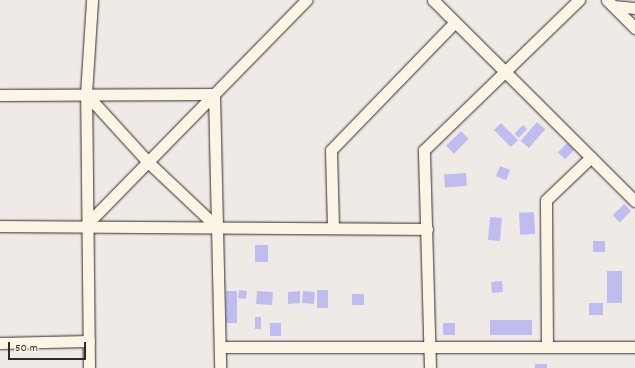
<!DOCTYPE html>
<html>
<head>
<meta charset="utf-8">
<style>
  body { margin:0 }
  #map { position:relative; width:635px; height:368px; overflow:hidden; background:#f0eae7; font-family:Dekko,sans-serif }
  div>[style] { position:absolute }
  .building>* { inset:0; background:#bfbdef; transform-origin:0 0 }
  .roads { filter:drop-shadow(0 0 1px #2b2b2b) drop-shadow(0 0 1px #2b2b2b) }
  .minor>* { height:11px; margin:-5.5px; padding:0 5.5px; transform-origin:5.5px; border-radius:5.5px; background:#fcf5e5 }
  span { translate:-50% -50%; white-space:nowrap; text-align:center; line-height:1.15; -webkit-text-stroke:3.5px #fcf5e5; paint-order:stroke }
  .scale { position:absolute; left:8px; top:342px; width:78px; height:18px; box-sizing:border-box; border:2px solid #2b2b2b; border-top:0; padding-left:5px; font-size:12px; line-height:14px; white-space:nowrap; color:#2b2b2b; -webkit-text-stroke:3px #fcf5e5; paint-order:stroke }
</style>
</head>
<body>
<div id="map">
  <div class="building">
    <i style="left:537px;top:122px;width:11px;height:25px;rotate:41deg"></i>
    <i style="left:501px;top:123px;width:24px;height:10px;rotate:45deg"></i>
    <i style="left:523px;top:125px;width:6px;height:12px;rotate:45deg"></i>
    <i style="left:461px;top:131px;width:11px;height:21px;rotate:45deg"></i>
    <i style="left:567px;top:143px;width:10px;height:13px;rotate:45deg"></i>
    <i style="left:500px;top:166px;width:11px;height:11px;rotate:22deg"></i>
    <i style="left:466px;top:173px;width:13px;height:22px;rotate:86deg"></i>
    <i style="left:624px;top:204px;width:10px;height:16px;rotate:45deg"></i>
    <i style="left:534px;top:212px;width:22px;height:15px;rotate:87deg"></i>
    <i style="left:490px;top:217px;width:12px;height:23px;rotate:5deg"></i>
    <i style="left:593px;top:241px;width:12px;height:11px"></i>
    <i style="left:255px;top:245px;width:13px;height:17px"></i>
    <i style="left:607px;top:271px;width:15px;height:32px"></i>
    <i style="left:502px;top:281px;width:11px;height:11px;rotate:85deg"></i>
    <i style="left:239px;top:290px;width:8px;height:8px;rotate:7deg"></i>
    <i style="left:317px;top:290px;width:11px;height:18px"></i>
    <i style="left:226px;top:291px;width:11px;height:32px"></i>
    <i style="left:257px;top:291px;width:16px;height:13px;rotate:4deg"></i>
    <i style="clip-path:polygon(300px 291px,300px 303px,288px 304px,288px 292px)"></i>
    <i style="left:303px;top:291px;width:12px;height:12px;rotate:5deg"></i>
    <i style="left:352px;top:294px;width:12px;height:11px"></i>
    <i style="left:589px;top:303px;width:14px;height:12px"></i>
    <i style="left:255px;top:317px;width:6px;height:12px"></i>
    <i style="left:490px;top:320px;width:42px;height:15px"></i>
    <i style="left:281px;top:323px;width:13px;height:11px;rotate:90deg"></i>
    <i style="left:443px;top:323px;width:12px;height:12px"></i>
    <i style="left:535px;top:364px;width:12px;height:4px"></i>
  </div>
  <div class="roads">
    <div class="minor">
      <i style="left:433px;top:0;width:285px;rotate:44.9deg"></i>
      <i style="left:607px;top:0;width:40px;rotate:45deg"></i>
      <i style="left:613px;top:6px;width:22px;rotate:5deg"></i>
      <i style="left:86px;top:94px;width:92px;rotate:47.6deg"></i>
      <i style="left:148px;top:162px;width:95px;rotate:43.3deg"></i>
      <i style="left:0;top:95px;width:214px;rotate:-0.3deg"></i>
      <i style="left:214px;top:94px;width:274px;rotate:88.7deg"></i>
      <i style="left:86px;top:225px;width:315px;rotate:-45.6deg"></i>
      <i style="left:0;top:226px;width:427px;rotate:0.4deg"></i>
      <i style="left:333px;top:227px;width:77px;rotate:-91.5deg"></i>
      <i style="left:331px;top:150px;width:178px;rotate:-45.9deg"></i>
      <i style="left:0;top:343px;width:89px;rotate:-1.3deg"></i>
      <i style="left:220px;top:347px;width:415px"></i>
      <i style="left:547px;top:347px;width:147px;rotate:-90.4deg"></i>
      <i style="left:546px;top:200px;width:62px;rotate:-43.7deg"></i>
      <i style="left:89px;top:368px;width:274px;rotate:-90.6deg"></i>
      <i style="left:86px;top:94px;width:94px;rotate:-86.3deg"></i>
      <i style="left:430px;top:368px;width:218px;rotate:-91.6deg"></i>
      <i style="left:424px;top:150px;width:216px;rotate:-44.1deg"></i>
    </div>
  </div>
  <div class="scale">50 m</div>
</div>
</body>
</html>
